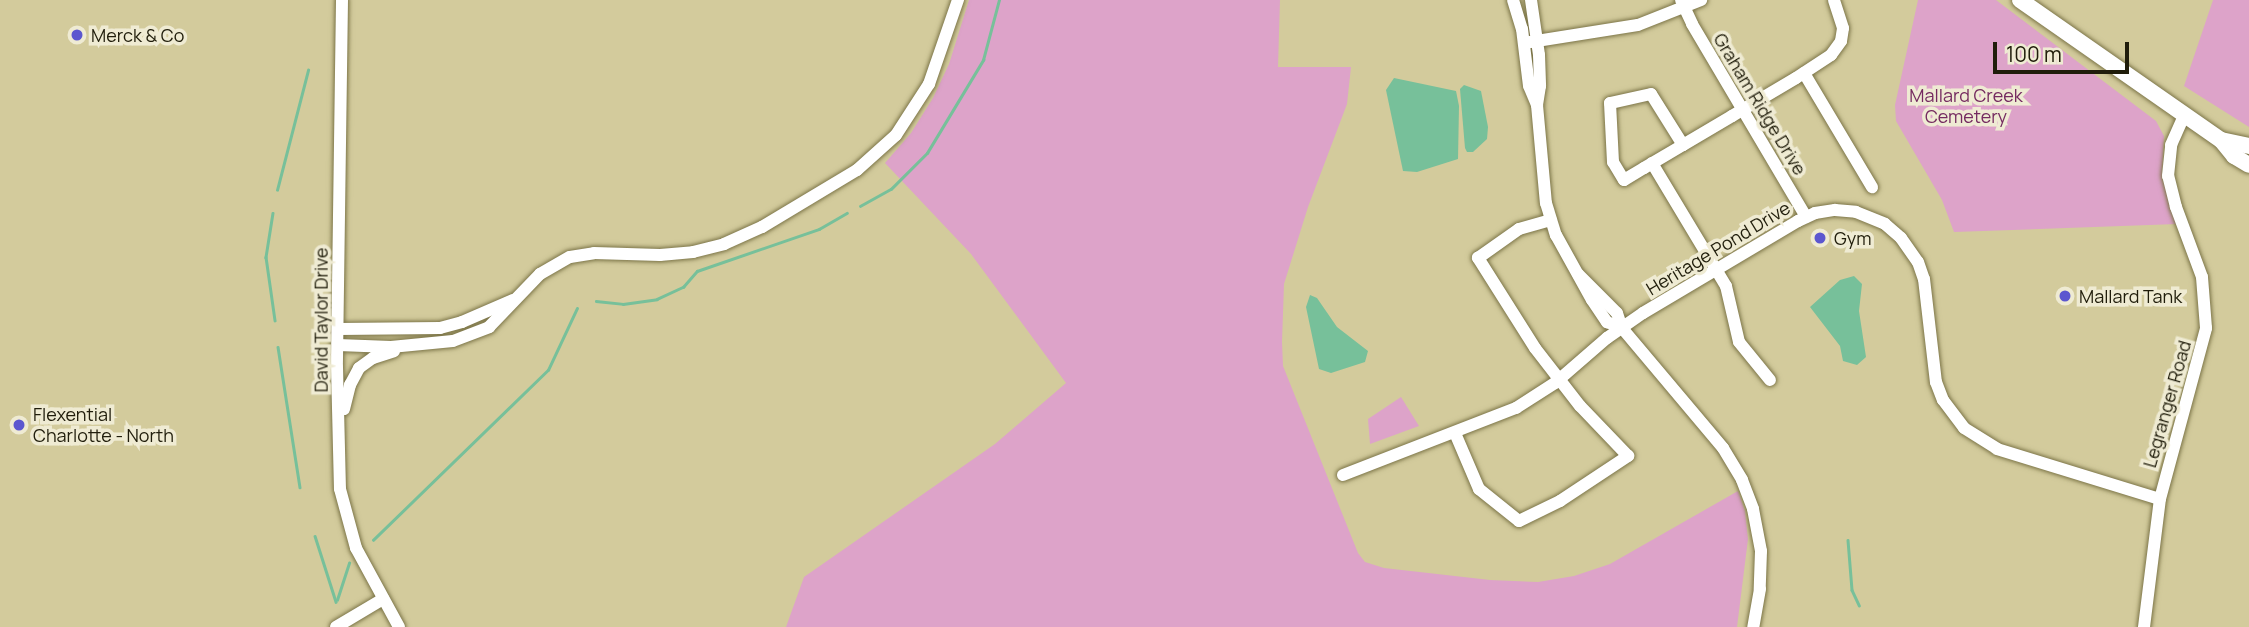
<!DOCTYPE html>
<html>
<head>
<meta charset="utf-8">
<style>
  body { margin:0 }
  #map { position:relative; width:2249px; height:627px; overflow:hidden; background:#d3cb9c; font-family:Manrope,sans-serif }
  div>[style] { position:absolute }
  .green>* { inset:0; background:#dda3c9 }
  .water>* { inset:0; background:#77c09a }
  .stream>* { height:2.5px; margin:-1.25px; padding:0 1.25px; transform-origin:1.25px; border-radius:1.25px; background:#77c09a }
  .roads { filter:drop-shadow(0 0 2px #7c7548) drop-shadow(0 0 2px #7c7548) }
  .minor>* { height:12px; margin:-6px; padding:0 6px; transform-origin:6px; border-radius:6px; background:#fff }
  .major>* { height:16px; margin:-8px; padding:0 8px; transform-origin:8px; border-radius:8px; background:#fff }
  .dots>* { width:19px; height:19px; translate:-50% -50%; box-sizing:border-box; border:4px solid #efebd3; border-radius:50% }
  span { translate:-50% -50%; white-space:nowrap; text-align:center; line-height:1.15; -webkit-text-stroke:7px #efebd3; paint-order:stroke }
  .poi-label { font-size:18px; color:#201d0b }
  .left { translate:0 -50%; text-align:left }
  .park-label { font-size:18px; color:#752b60 }
  .street-label { font-size:18px; color:#201d0b }
  .scale { position:absolute; left:1993px; top:42px; width:136px; height:32px; box-sizing:border-box; border:4px solid #201d0b; border-top:0; padding-left:9px; font-size:21px; line-height:24px; white-space:nowrap; color:#201d0b; -webkit-text-stroke:5px #efebd3; paint-order:stroke }
</style>
</head>
<body>
<div id="map">
  <div class="green">
    <i style="clip-path:polygon(969px 0,1280px 0,1278px 67px,1351px 67px,1347px 104px,1308px 207px,1284px 284px,1282px 342px,1283px 366px,1358px 553px,1365px 562px,1384px 568px,1490px 580px,1538px 582px,1574px 576px,1610px 564px,1738px 491px,1745px 511px,1748px 539px,1737px 627px,786px 627px,804px 577px,995px 444px,1066px 383px,971px 254px,885px 163px,911px 133px,933px 98px,949px 64px)"></i>
    <i style="clip-path:polygon(1918px 0,1996px 0,2156px 121px,2164px 136px,2162px 178px,2177px 224px,1954px 232px,1942px 200px,1896px 121px,1895px 105px)"></i>
    <i style="clip-path:polygon(2213px 0,2249px 0,2249px 127px,2184px 86px)"></i>
    <i style="clip-path:polygon(1401px 397px,1419px 426px,1370px 444px,1368px 419px)"></i>
  </div>
  <div class="water">
    <i style="clip-path:polygon(1394px 78px,1456px 91px,1459px 106px,1458px 159px,1417px 172px,1403px 171px,1386px 90px)"></i>
    <i style="clip-path:polygon(1464px 85px,1481px 91px,1488px 127px,1487px 139px,1473px 152px,1467px 152px,1465px 148px,1460px 89px)"></i>
    <i style="clip-path:polygon(1854px 276px,1862px 284px,1859px 311px,1866px 357px,1857px 365px,1843px 361px,1840px 346px,1810px 307px,1840px 280px)"></i>
    <i style="clip-path:polygon(1310px 295px,1317px 298px,1337px 327px,1368px 351px,1365px 362px,1331px 373px,1319px 369px,1306px 307px)"></i>
  </div>
  <div class="stream">
    <i style="left:277px;top:190px;width:124px;rotate:-75.5deg"></i>
    <i style="left:860px;top:206px;width:35px;rotate:-29deg"></i>
    <i style="left:891px;top:189px;width:51px;rotate:-45deg"></i>
    <i style="left:927px;top:153px;width:109px;rotate:-58.9deg"></i>
    <i style="left:983px;top:60px;width:62px;rotate:-75.1deg"></i>
    <i style="left:273px;top:213px;width:45px;rotate:99deg"></i>
    <i style="left:266px;top:257px;width:64px;rotate:81.9deg"></i>
    <i style="left:596px;top:301px;width:27px;rotate:6deg"></i>
    <i style="left:623px;top:304px;width:34px;rotate:-8deg"></i>
    <i style="left:657px;top:299px;width:29px;rotate:-25deg"></i>
    <i style="left:683px;top:287px;width:21px;rotate:-49deg"></i>
    <i style="left:697px;top:271px;width:129px;rotate:-19deg"></i>
    <i style="left:819px;top:229px;width:32px;rotate:-30deg"></i>
    <i style="left:278px;top:347px;width:142px;rotate:81.1deg"></i>
    <i style="left:315px;top:536px;width:69px;rotate:72.3deg"></i>
    <i style="left:373px;top:540px;width:244px;rotate:-44.2deg"></i>
    <i style="left:548px;top:370px;width:68px;rotate:-64.9deg"></i>
    <i style="left:1848px;top:540px;width:50px;rotate:85.4deg"></i>
    <i style="left:1852px;top:590px;width:17px;rotate:65deg"></i>
    <i style="left:337px;top:600px;width:39px;rotate:-72deg"></i>
  </div>
  <div class="roads">
    <div class="minor">
      <i style="left:342px;top:0;width:367px;rotate:90.8deg"></i>
      <i style="left:337px;top:367px;width:122px;rotate:88.6deg"></i>
      <i style="left:340px;top:489px;width:61px;rotate:74.8deg"></i>
      <i style="left:356px;top:548px;width:90px;rotate:61.4deg"></i>
      <i style="left:1513px;top:0;width:30px;rotate:73deg"></i>
      <i style="left:1522px;top:29px;width:57px;rotate:83deg"></i>
      <i style="left:1529px;top:86px;width:21px;rotate:67deg"></i>
      <i style="left:1531px;top:0;width:56px;rotate:81.7deg"></i>
      <i style="left:1539px;top:55px;width:31px;rotate:88deg"></i>
      <i style="left:1540px;top:86px;width:19px;rotate:99deg"></i>
      <i style="left:1537px;top:105px;width:98px;rotate:84.8deg"></i>
      <i style="left:1546px;top:203px;width:34px;rotate:73deg"></i>
      <i style="left:1556px;top:235px;width:74px;rotate:61deg"></i>
      <i style="left:1592px;top:300px;width:27px;rotate:56deg"></i>
      <i style="left:1607px;top:322px;width:16px;rotate:22deg"></i>
      <i style="left:1681px;top:0;width:26px;rotate:65deg"></i>
      <i style="left:1692px;top:24px;width:224px;rotate:59.4deg"></i>
      <i style="left:1524px;top:43px;width:115px;rotate:-9deg"></i>
      <i style="left:1638px;top:25px;width:68px;rotate:-21.6deg"></i>
      <i style="left:1804px;top:73px;width:133px;rotate:59.2deg"></i>
      <i style="left:1683px;top:145px;width:60px;rotate:-122.1deg"></i>
      <i style="left:1651px;top:94px;width:42px;rotate:167.6deg"></i>
      <i style="left:1610px;top:103px;width:59px;rotate:87.1deg"></i>
      <i style="left:1613px;top:162px;width:21px;rotate:59deg"></i>
      <i style="left:1624px;top:180px;width:23px;rotate:-31deg"></i>
      <i style="left:1644px;top:168px;width:45px;rotate:-30.5deg"></i>
      <i style="left:1683px;top:145px;width:57px;rotate:-30.6deg"></i>
      <i style="left:1732px;top:116px;width:74px;rotate:-30.7deg"></i>
      <i style="left:1796px;top:78px;width:42px;rotate:-33.3deg"></i>
      <i style="left:1831px;top:55px;width:17px;rotate:-54deg"></i>
      <i style="left:1841px;top:41px;width:13px;rotate:-81deg"></i>
      <i style="left:1843px;top:28px;width:29px;rotate:-108deg"></i>
      <i style="left:1652px;top:163px;width:144px;rotate:59deg"></i>
      <i style="left:1726px;top:286px;width:57px;rotate:76.9deg"></i>
      <i style="left:1739px;top:342px;width:49px;rotate:50.8deg"></i>
      <i style="left:1578px;top:274px;width:55px;rotate:45deg"></i>
      <i style="left:1617px;top:313px;width:16px;rotate:72deg"></i>
      <i style="left:1622px;top:328px;width:157px;rotate:49.9deg"></i>
      <i style="left:1723px;top:448px;width:37px;rotate:59deg"></i>
      <i style="left:1742px;top:480px;width:31px;rotate:69deg"></i>
      <i style="left:1753px;top:509px;width:43px;rotate:79.2deg"></i>
      <i style="left:1761px;top:551px;width:38px;rotate:92deg"></i>
      <i style="left:1760px;top:589px;width:39px;rotate:100deg"></i>
      <i style="left:338px;top:329px;width:102px;rotate:-0.6deg"></i>
      <i style="left:440px;top:328px;width:23px;rotate:-15deg"></i>
      <i style="left:462px;top:322px;width:56px;rotate:-23.3deg"></i>
      <i style="left:338px;top:345px;width:53px;rotate:2.2deg"></i>
      <i style="left:391px;top:347px;width:62px;rotate:-5.5deg"></i>
      <i style="left:453px;top:341px;width:39px;rotate:-21deg"></i>
      <i style="left:489px;top:327px;width:74px;rotate:-46.1deg"></i>
      <i style="left:540px;top:274px;width:34px;rotate:-30deg"></i>
      <i style="left:570px;top:257px;width:24px;rotate:-9deg"></i>
      <i style="left:594px;top:253px;width:66px;rotate:1.7deg"></i>
      <i style="left:660px;top:255px;width:33px;rotate:-5deg"></i>
      <i style="left:693px;top:252px;width:32px;rotate:-14deg"></i>
      <i style="left:724px;top:244px;width:42px;rotate:-24.1deg"></i>
      <i style="left:762px;top:227px;width:111px;rotate:-31deg"></i>
      <i style="left:857px;top:170px;width:52px;rotate:-41.9deg"></i>
      <i style="left:896px;top:135px;width:61px;rotate:-57.1deg"></i>
      <i style="left:929px;top:84px;width:89px;rotate:-71deg"></i>
      <i style="left:344px;top:409px;width:25px;rotate:-76deg"></i>
      <i style="left:350px;top:385px;width:19px;rotate:-62deg"></i>
      <i style="left:359px;top:368px;width:17px;rotate:-36deg"></i>
      <i style="left:373px;top:358px;width:22px;rotate:-18deg"></i>
      <i style="left:1455px;top:433px;width:61px;rotate:66.8deg"></i>
      <i style="left:1479px;top:489px;width:51px;rotate:38.7deg"></i>
      <i style="left:1519px;top:521px;width:46px;rotate:-26deg"></i>
      <i style="left:1560px;top:501px;width:82px;rotate:-33.5deg"></i>
      <i style="left:1628px;top:456px;width:69px;rotate:-133.8deg"></i>
      <i style="left:1580px;top:406px;width:73px;rotate:-127.8deg"></i>
      <i style="left:1535px;top:348px;width:107px;rotate:-122.3deg"></i>
      <i style="left:1478px;top:258px;width:50px;rotate:-35.3deg"></i>
      <i style="left:1519px;top:229px;width:33px;rotate:-16deg"></i>
      <i style="left:1343px;top:475px;width:186px;rotate:-21.2deg"></i>
      <i style="left:1516px;top:408px;width:46px;rotate:-32.7deg"></i>
      <i style="left:1555px;top:383px;width:69px;rotate:-40.9deg"></i>
      <i style="left:1607px;top:338px;width:44px;rotate:-34.8deg"></i>
      <i style="left:1643px;top:313px;width:180px;rotate:-30.7deg"></i>
      <i style="left:1798px;top:221px;width:19px;rotate:-25deg"></i>
      <i style="left:1815px;top:213px;width:20px;rotate:-9deg"></i>
      <i style="left:1835px;top:210px;width:21px;rotate:5deg"></i>
      <i style="left:1856px;top:212px;width:31px;rotate:22deg"></i>
      <i style="left:1885px;top:224px;width:21px;rotate:41deg"></i>
      <i style="left:1901px;top:238px;width:29px;rotate:55deg"></i>
      <i style="left:1918px;top:262px;width:18px;rotate:71deg"></i>
      <i style="left:1924px;top:279px;width:104px;rotate:83.4deg"></i>
      <i style="left:1936px;top:382px;width:19px;rotate:69deg"></i>
      <i style="left:1943px;top:400px;width:35px;rotate:53deg"></i>
      <i style="left:1964px;top:428px;width:39px;rotate:32deg"></i>
      <i style="left:1997px;top:449px;width:170px;rotate:17.1deg"></i>
      <i style="left:336px;top:627px;width:55px;rotate:-30.8deg"></i>
      <i style="left:2144px;top:627px;width:129px;rotate:-82.9deg"></i>
      <i style="left:2160px;top:499px;width:177px;rotate:-74.9deg"></i>
      <i style="left:2206px;top:328px;width:51px;rotate:-94.5deg"></i>
      <i style="left:2202px;top:277px;width:75px;rotate:-110.4deg"></i>
      <i style="left:2176px;top:207px;width:32px;rotate:-104deg"></i>
      <i style="left:2168px;top:176px;width:31px;rotate:-84deg"></i>
      <i style="left:2171px;top:145px;width:32px;rotate:-66deg"></i>
    </div>
    <div class="major">
      <i style="left:2020px;top:0;width:245px;rotate:34.9deg"></i>
      <i style="left:2221px;top:140px;width:21px;rotate:51deg"></i>
      <i style="left:2234px;top:156px;width:17px;rotate:31deg"></i>
      <i style="left:2221px;top:140px;width:29px;rotate:12deg"></i>
    </div>
  </div>
  <div class="dots">
    <i style="left:77px;top:35px;background:#5c57cf"></i>
    <i style="left:1820px;top:238px;background:#5c57cf"></i>
    <i style="left:2065px;top:296px;background:#5c57cf"></i>
    <i style="left:19px;top:425px;background:#5c57cf"></i>
  </div>
  <div class="poi-label">
    <span class="left" style="left:91px;top:35px">Merck &amp; Co</span>
    <span class="left" style="left:1834px;top:238px">Gym</span>
    <span class="left" style="left:2079px;top:296px">Mallard Tank</span>
    <span class="left" style="left:33px;top:425px">Flexential<br>Charlotte - North</span>
  </div>
  <div class="park-label">
    <span style="left:1966px;top:106px">Mallard Creek<br>Cemetery</span>
  </div>
  <div class="street-label">
    <span style="left:1760px;top:104px;rotate:59deg">Graham Ridge Drive</span>
    <span style="left:1718px;top:248px;rotate:-31deg">Heritage Pond Drive</span>
    <span style="left:321px;top:320px;rotate:-90deg">David Taylor Drive</span>
    <span style="left:2167px;top:404px;rotate:-74deg">Legranger Road</span>
  </div>
  <div class="scale">100 m</div>
</div>
</body>
</html>
